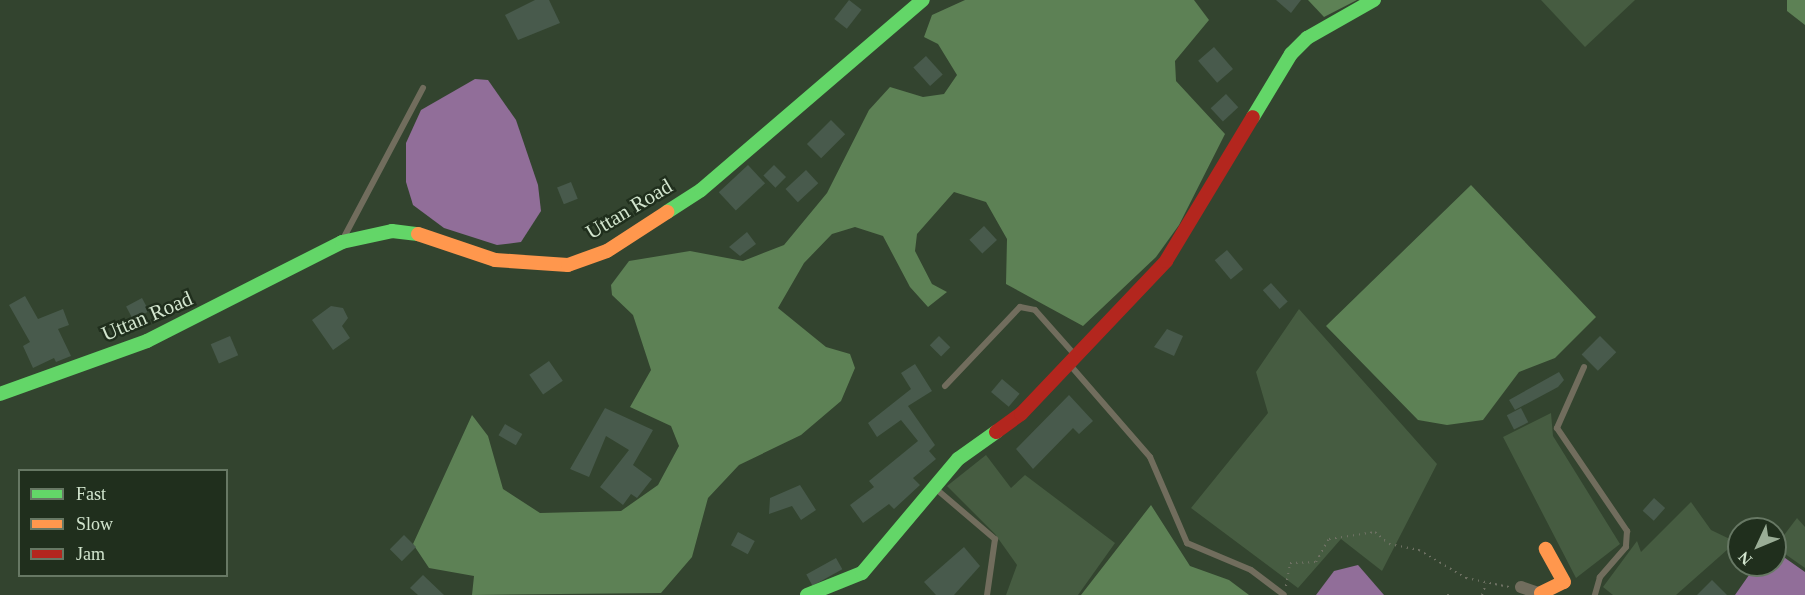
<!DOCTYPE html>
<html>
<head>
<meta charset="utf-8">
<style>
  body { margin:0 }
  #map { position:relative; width:1805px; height:595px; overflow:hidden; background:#33442f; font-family:"Times New Roman",serif }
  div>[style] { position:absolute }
  .green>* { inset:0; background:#465c41 }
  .forest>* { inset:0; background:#5d8155 }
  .water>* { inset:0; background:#916e99 }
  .building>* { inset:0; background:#485a4c; transform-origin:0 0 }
  .path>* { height:2px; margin-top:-1px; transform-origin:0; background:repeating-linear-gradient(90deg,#6e7163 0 1.5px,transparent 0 6px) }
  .lane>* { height:6px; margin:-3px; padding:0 3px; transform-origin:3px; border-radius:3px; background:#716d5d }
  .street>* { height:12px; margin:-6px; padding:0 6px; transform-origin:6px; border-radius:6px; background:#716d5d }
  .fast>* { height:14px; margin:-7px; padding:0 7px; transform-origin:7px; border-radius:7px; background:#63d668 }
  .slow>* { height:14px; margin:-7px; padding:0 7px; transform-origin:7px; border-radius:7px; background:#ff974d }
  .jam>* { height:14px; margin:-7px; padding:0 7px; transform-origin:7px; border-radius:7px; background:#b3261e }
  span { translate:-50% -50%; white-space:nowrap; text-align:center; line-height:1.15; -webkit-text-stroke:5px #202f1d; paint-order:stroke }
  .street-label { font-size:21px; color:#d2e5ce }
  .legend { position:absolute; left:18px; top:469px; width:210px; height:108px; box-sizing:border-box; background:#202f1d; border:2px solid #677864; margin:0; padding:8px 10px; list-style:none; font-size:18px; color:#d2e5ce }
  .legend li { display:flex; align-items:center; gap:12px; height:30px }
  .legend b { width:30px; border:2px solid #677864 }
  .north { position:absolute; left:1727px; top:517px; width:60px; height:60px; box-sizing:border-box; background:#202f1d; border:2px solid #677864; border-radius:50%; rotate:226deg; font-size:16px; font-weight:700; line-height:24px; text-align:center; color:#d2e5ce }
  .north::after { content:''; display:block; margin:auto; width:21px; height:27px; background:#9aad96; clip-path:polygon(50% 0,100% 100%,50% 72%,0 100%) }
</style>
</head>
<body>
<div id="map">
  <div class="green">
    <i style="clip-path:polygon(1541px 0,1635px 0,1585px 47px)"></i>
    <i style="clip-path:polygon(1299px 309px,1437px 464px,1382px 571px,1341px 539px,1298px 588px,1191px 508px,1268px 413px,1256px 372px)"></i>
    <i style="clip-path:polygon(1551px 413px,1553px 436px,1620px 544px,1576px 578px,1503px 437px)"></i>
    <i style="clip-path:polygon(986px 455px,1011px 488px,1025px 475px,1115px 543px,1078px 595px,1006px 595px,1017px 565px,995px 534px,947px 486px)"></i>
    <i style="clip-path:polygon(1691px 502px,1711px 530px,1736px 542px,1676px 595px,1613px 595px,1603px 587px,1637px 541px,1641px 552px)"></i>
    <i style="clip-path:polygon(1797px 518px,1805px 527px,1805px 568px,1775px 547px)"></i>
  </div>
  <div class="forest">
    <i style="clip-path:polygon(965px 0,1194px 0,1209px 20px,1175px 61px,1176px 81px,1225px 134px,1179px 225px,1156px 257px,1083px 326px,1006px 284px,1007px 239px,986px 202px,954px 192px,917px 234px,915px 251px,932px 284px,947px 292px,928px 307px,910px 287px,883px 236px,855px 227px,832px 234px,804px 263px,778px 308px,826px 347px,850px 354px,855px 368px,841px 401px,801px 435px,739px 465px,708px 498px,692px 557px,661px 593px,472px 595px,474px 576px,429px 568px,413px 544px,472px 415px,488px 436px,503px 489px,540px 513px,621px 511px,658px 485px,679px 446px,671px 426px,630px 407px,651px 370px,633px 315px,612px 295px,611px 285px,629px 261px,690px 251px,743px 261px,784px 245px,827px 193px,869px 110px,890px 87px,923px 97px,944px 94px,957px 75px,938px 44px,924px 37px,932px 15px)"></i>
    <i style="clip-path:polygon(1308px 0,1357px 0,1324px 17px)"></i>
    <i style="clip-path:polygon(1787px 0,1805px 0,1805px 25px,1787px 11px)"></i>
    <i style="clip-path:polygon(1471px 185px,1596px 317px,1555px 358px,1519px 372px,1483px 420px,1447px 425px,1418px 420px,1326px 326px)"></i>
    <i style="clip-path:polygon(1151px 505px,1190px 566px,1229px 580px,1249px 595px,1081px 595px)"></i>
  </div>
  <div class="water">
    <i style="clip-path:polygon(475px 79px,488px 80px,516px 120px,538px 185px,541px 211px,521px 242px,497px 245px,444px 228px,413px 205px,406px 182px,406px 143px,421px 110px)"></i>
    <i style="clip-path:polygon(1775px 551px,1805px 572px,1805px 595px,1735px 595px,1756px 565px,1775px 565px)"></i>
    <i style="clip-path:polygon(1358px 565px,1384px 595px,1316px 595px,1334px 571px)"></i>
  </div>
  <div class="building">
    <i style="clip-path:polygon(535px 0,549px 0,560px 23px,518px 40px,505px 15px)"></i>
    <i style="left:849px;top:0;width:16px;height:24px;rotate:38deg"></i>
    <i style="clip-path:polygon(1276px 0,1301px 0,1291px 13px)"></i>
    <i style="left:1214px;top:47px;width:29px;height:21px;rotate:49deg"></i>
    <i style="left:926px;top:56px;width:25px;height:17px;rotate:48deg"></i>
    <i style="left:1226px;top:94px;width:18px;height:21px;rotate:47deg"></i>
    <i style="left:831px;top:120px;width:20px;height:34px;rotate:45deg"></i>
    <i style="left:748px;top:165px;width:25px;height:40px;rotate:47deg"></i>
    <i style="left:774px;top:165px;width:17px;height:15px;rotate:45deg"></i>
    <i style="left:806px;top:170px;width:18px;height:28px;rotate:47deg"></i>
    <i style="left:571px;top:182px;width:18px;height:15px;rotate:68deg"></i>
    <i style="left:984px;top:226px;width:19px;height:20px;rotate:47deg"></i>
    <i style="clip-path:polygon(747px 232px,756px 244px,740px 256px,729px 247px)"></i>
    <i style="left:1227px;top:250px;width:25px;height:16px;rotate:50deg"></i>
    <i style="left:1271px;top:283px;width:25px;height:11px;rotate:48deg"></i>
    <i style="clip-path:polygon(25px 296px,38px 319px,63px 309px,69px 325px,58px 329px,71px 356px,56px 362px,54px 358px,33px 368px,23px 346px,30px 342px,9px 305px)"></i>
    <i style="left:142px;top:298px;width:15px;height:18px;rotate:62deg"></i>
    <i style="clip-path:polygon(331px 306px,343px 308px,348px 318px,342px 326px,350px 338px,333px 350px,312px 320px)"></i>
    <i style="clip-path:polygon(1167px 329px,1183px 336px,1174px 356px,1154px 347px)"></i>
    <i style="left:230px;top:336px;width:21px;height:21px;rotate:67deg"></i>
    <i style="left:939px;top:336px;width:16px;height:13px;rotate:45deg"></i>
    <i style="left:1600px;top:336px;width:23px;height:26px;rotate:45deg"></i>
    <i style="left:549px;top:361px;width:24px;height:24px;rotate:55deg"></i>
    <i style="clip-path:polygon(915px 364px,932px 391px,908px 406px,935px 445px,929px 451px,936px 459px,913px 478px,920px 485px,894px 509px,889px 504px,863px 523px,850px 505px,874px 487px,869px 481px,918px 441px,901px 420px,877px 437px,868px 423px,911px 389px,901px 373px)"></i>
    <i style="clip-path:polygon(1559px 372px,1564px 380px,1558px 387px,1515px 410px,1509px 400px)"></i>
    <i style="left:1002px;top:379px;width:23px;height:17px;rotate:40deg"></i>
    <i style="clip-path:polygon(1069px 395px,1093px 421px,1079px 434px,1073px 428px,1033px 469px,1016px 449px)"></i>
    <i style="clip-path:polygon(605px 408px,653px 430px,633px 465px,652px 479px,637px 498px,631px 494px,623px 505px,600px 487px,629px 450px,606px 436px,589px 477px,570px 469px)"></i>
    <i style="left:1521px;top:408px;width:16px;height:16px;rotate:63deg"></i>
    <i style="left:505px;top:424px;width:20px;height:13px;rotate:30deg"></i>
    <i style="clip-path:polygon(800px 485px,816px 510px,801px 520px,792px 506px,769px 514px,770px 498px)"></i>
    <i style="left:1654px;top:498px;width:15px;height:17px;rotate:42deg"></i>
    <i style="left:738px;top:532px;width:19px;height:15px;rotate:28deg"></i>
    <i style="left:404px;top:535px;width:17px;height:20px;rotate:45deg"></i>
    <i style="clip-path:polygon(964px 547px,980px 566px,954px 595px,936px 595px,924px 582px)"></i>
    <i style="left:836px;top:558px;width:13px;height:34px;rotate:61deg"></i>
    <i style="clip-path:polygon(423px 575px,444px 595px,418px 595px,410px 588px)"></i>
    <i style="clip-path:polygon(1712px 580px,1727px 595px,1697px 595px)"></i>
  </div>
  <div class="path">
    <i style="left:1286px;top:586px;width:23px;rotate:-80deg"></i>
    <i style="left:1290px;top:563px;width:26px;rotate:-2deg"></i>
    <i style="left:1316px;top:562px;width:26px;rotate:-61deg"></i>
    <i style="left:1329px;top:539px;width:47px;rotate:-8.7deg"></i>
    <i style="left:1375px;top:532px;width:18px;rotate:41deg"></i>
    <i style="left:1389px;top:544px;width:31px;rotate:11deg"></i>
    <i style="left:1419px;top:550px;width:55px;rotate:30.8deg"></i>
    <i style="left:1466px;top:578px;width:44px;rotate:11.8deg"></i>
    <i style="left:1448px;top:594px;width:1px;rotate:90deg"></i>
    <i style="left:1482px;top:595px;width:12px;rotate:-70deg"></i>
  </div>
  <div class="lane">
    <i style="left:343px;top:239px;width:171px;rotate:-62.1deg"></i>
    <i style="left:1070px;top:365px;width:122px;rotate:49deg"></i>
    <i style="left:1150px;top:457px;width:94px;rotate:66.7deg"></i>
    <i style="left:1187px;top:543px;width:69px;rotate:22.9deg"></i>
    <i style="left:1251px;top:570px;width:41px;rotate:37.1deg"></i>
    <i style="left:1584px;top:367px;width:67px;rotate:113.9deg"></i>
    <i style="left:1557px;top:428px;width:125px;rotate:55.8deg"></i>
    <i style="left:1627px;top:531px;width:16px;rotate:94deg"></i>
    <i style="left:1626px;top:547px;width:40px;rotate:131deg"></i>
    <i style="left:1600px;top:577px;width:19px;rotate:106deg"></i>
    <i style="left:945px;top:386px;width:109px;rotate:-46.5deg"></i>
    <i style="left:1020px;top:307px;width:15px;rotate:11deg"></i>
    <i style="left:1035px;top:310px;width:59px;rotate:48.4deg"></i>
    <i style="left:935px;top:488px;width:79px;rotate:40.4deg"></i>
    <i style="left:995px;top:539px;width:57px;rotate:98.1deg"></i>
  </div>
  <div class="street">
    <i style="left:1521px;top:587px;width:24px;rotate:19deg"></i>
  </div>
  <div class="fast">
    <i style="left:1253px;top:117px;width:74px;rotate:-58.9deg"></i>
    <i style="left:1291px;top:54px;width:23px;rotate:-45deg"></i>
    <i style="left:1307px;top:38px;width:77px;rotate:-29.6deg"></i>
    <i style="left:667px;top:212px;width:40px;rotate:-32.9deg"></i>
    <i style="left:701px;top:190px;width:292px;rotate:-40.6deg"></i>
    <i style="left:0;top:394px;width:156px;rotate:-19.8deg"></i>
    <i style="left:147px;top:341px;width:219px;rotate:-26.9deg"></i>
    <i style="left:342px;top:242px;width:51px;rotate:-12.4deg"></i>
    <i style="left:392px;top:231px;width:26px;rotate:7deg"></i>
    <i style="left:807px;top:595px;width:59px;rotate:-21.8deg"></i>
    <i style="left:862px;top:573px;width:149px;rotate:-49.9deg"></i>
    <i style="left:958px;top:459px;width:47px;rotate:-35.4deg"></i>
  </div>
  <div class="slow">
    <i style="left:418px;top:234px;width:81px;rotate:18.7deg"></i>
    <i style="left:495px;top:260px;width:73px;rotate:3.9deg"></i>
    <i style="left:568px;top:265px;width:41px;rotate:-19.7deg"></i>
    <i style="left:607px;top:251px;width:72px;rotate:-33deg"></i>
    <i style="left:1541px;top:593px;width:25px;rotate:-26deg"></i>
    <i style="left:1564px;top:582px;width:38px;rotate:-119deg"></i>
  </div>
  <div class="jam">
    <i style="left:996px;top:432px;width:31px;rotate:-36deg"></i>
    <i style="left:1021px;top:414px;width:211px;rotate:-46.5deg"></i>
    <i style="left:1166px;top:261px;width:168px;rotate:-58.9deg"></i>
  </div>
  <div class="street-label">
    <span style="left:629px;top:209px;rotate:-31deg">Uttan Road</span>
    <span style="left:147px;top:316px;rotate:-23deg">Uttan Road</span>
  </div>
  <ul class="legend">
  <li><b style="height:8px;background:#63d668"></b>Fast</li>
  <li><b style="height:8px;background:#ff974d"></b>Slow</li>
  <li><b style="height:8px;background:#b3261e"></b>Jam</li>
  </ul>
  <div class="north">N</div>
</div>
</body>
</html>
